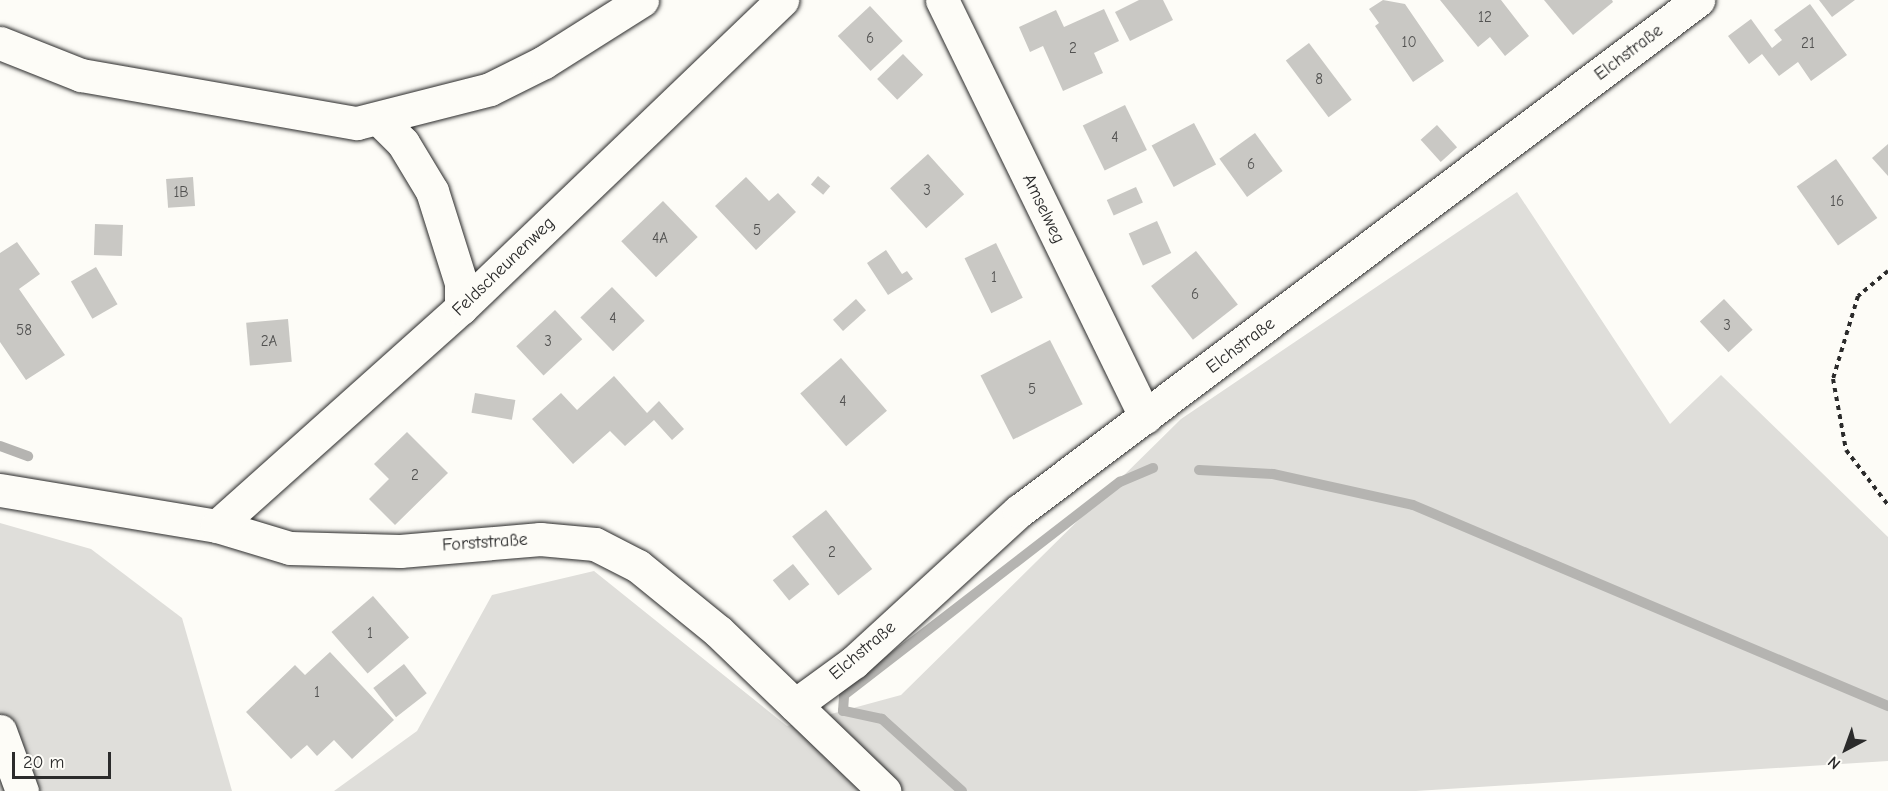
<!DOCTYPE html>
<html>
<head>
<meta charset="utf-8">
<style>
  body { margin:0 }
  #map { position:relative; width:1888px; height:791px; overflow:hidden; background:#fdfcf7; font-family:"Comic Neue",sans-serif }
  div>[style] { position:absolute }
  .green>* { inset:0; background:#dfdeda }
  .stream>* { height:10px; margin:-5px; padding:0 5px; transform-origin:5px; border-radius:5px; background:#b5b4b1 }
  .building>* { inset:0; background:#c9c8c4; transform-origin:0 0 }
  .path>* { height:4px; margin-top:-2px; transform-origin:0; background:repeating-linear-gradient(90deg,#2b2b2b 0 4.5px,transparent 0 9px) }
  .roads { filter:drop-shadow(0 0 2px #2b2b2b) drop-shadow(0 0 2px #2b2b2b) }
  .minor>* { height:33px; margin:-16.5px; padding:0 16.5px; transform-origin:16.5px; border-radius:16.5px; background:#fdfcf7 }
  span { translate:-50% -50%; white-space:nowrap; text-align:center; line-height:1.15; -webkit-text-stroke:4.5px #fdfcf7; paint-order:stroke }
  .number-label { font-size:15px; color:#525251 }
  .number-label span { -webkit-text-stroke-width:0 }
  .street-label { font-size:18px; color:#2b2b2b }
  .north { position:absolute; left:1816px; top:719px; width:60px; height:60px; -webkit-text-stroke:4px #fdfcf7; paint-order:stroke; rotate:221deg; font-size:16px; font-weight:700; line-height:24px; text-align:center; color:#2b2b2b }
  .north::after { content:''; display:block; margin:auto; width:21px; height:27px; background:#2b2b2b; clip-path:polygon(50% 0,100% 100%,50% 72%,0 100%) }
  .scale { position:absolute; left:12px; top:752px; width:99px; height:27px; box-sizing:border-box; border:3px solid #2b2b2b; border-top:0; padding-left:8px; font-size:18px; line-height:21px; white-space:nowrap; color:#2b2b2b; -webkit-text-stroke:4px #fdfcf7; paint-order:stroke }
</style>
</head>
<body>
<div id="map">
  <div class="green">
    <i style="clip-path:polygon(1517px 192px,1670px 424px,1721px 375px,1888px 537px,1888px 761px,1416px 791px,334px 791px,417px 731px,492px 595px,594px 571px,787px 726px,901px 695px,1181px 419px)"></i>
    <i style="clip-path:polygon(0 523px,91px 549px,182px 618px,232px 791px,0 791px)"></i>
  </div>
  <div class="stream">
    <i style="left:0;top:446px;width:30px;rotate:20deg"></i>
    <i style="left:1199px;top:470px;width:74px;rotate:3.1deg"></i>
    <i style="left:1273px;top:474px;width:143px;rotate:12.5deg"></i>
    <i style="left:1413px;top:505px;width:516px;rotate:22.94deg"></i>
    <i style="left:962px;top:791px;width:108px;rotate:-138deg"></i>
    <i style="left:882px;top:719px;width:40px;rotate:-168deg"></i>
    <i style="left:843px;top:711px;width:16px;rotate:-86deg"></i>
    <i style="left:844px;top:695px;width:349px;rotate:-37.7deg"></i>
    <i style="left:1120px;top:482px;width:36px;rotate:-23deg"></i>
  </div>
  <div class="building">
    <i style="clip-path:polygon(1139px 0,1163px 0,1173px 20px,1130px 41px,1115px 12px)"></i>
    <i style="clip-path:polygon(1383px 0,1405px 4px,1444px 61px,1413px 82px,1375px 26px,1379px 23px,1369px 9px)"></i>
    <i style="clip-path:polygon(1440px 0,1501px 0,1529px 36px,1505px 56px,1490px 37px,1478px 47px)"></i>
    <i style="clip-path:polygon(1544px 0,1612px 0,1613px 2px,1573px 35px)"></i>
    <i style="clip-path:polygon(1819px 0,1855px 0,1832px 17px)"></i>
    <i style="clip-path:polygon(1810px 4px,1847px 55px,1811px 81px,1798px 62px,1779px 76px,1762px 54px,1749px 64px,1728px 36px,1751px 19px,1772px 48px,1782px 40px,1774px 30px)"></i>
    <i style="left:870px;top:6px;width:48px;height:44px;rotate:47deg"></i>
    <i style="clip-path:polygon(1104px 9px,1119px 41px,1094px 53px,1103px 73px,1063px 91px,1043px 46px,1030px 52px,1019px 27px,1056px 10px,1064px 27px)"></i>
    <i style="left:1309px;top:43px;width:71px;height:29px;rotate:53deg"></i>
    <i style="left:903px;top:54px;width:29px;height:36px;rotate:46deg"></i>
    <i style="left:1125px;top:105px;width:50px;height:47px;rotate:64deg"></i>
    <i style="left:1194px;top:123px;width:47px;height:48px;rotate:62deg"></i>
    <i style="left:1437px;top:125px;width:30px;height:22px;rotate:48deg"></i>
    <i style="left:1255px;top:133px;width:47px;height:44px;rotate:54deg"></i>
    <i style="clip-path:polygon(1888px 144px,1888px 176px,1872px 158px)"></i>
    <i style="left:928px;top:154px;width:54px;height:51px;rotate:48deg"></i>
    <i style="left:1836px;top:159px;width:72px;height:48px;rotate:55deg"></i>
    <i style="left:818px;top:176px;width:16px;height:11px;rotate:40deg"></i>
    <i style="left:193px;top:177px;width:29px;height:27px;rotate:86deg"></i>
    <i style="clip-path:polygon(746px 177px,769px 201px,778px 193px,796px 212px,756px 250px,715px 206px)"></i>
    <i style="left:1136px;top:187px;width:17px;height:32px;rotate:66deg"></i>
    <i style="left:663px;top:201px;width:50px;height:58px;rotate:46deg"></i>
    <i style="left:1157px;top:221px;width:35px;height:31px;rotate:66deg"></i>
    <i style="left:95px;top:224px;width:28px;height:31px;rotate:2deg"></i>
    <i style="clip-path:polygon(17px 242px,40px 274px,19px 289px,65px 355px,26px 380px,0 342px,0 253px)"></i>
    <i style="left:996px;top:243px;width:61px;height:35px;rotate:64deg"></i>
    <i style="clip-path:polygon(886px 250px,902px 274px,907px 271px,913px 279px,888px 295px,867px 263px)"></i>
    <i style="left:1196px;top:251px;width:68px;height:57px;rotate:52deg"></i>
    <i style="left:96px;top:267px;width:43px;height:29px;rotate:60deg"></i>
    <i style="left:612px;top:287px;width:47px;height:44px;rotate:46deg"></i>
    <i style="left:856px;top:299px;width:15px;height:31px;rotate:48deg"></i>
    <i style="left:1724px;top:299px;width:42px;height:33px;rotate:47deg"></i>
    <i style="left:555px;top:310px;width:40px;height:53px;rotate:47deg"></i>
    <i style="left:288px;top:319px;width:43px;height:42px;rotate:85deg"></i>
    <i style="left:1050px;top:340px;width:72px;height:78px;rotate:63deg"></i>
    <i style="left:841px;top:358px;width:70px;height:54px;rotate:49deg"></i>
    <i style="clip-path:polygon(614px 376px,647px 413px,659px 401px,684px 429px,672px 440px,654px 420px,625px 446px,610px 431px,573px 464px,532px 419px,561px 393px,577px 410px)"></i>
    <i style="left:475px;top:393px;width:41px;height:20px;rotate:10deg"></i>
    <i style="clip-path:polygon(407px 432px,448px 473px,395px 525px,369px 499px,389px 479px,374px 464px)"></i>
    <i style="left:826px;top:510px;width:75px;height:43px;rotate:52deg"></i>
    <i style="left:793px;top:564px;width:26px;height:26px;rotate:51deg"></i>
    <i style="left:373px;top:596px;width:55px;height:55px;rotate:49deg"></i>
    <i style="clip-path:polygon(330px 652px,394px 720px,352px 759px,334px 740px,317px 756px,307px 745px,291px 759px,246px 712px,295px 665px,305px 675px)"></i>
    <i style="left:404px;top:664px;width:37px;height:39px;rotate:52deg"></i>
  </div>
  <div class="path">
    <i style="left:1888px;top:271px;width:39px;rotate:140deg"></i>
    <i style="left:1858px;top:296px;width:87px;rotate:106.8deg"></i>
    <i style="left:1833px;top:379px;width:72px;rotate:79.6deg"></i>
    <i style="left:1846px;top:450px;width:69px;rotate:52.6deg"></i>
  </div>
  <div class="roads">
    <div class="minor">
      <i style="left:942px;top:0;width:464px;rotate:64deg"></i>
      <i style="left:0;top:43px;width:87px;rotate:21.6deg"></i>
      <i style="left:81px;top:75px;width:280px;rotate:9.9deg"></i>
      <i style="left:357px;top:123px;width:137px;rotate:-14.3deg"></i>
      <i style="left:490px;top:89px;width:60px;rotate:-26.6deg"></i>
      <i style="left:544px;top:62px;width:116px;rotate:-32.3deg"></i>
      <i style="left:381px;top:121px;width:31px;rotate:45deg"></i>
      <i style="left:403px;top:143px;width:56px;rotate:58.9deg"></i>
      <i style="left:432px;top:191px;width:96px;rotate:72.5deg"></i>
      <i style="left:461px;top:283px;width:25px;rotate:90deg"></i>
      <i style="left:0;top:490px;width:220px;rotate:9.4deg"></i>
      <i style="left:217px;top:526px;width:76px;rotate:16.8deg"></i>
      <i style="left:290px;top:548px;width:110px;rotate:1.6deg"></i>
      <i style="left:400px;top:551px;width:141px;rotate:-4.9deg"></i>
      <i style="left:540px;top:539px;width:55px;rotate:5.2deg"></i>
      <i style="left:595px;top:544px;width:48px;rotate:27.1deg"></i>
      <i style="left:638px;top:566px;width:103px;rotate:39.1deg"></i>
      <i style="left:718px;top:631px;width:231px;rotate:43.9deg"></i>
      <i style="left:217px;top:526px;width:327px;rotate:-41.8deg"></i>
      <i style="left:461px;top:308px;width:445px;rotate:-43.8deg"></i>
      <i style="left:795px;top:705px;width:73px;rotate:-36.1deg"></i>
      <i style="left:854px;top:662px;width:224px;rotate:-42.5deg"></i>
      <i style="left:1019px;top:511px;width:850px;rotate:-36.96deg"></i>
      <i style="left:0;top:731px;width:64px;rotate:69.9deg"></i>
    </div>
  </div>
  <div class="number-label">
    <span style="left:1485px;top:18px">12</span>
    <span style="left:870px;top:39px">6</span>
    <span style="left:1409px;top:43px">10</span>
    <span style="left:1808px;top:44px">21</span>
    <span style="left:1073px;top:49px">2</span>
    <span style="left:1319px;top:80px">8</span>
    <span style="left:1115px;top:138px">4</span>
    <span style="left:1251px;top:165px">6</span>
    <span style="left:927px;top:191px">3</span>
    <span style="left:181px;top:193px">1B</span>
    <span style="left:1837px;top:202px">16</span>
    <span style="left:757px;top:231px">5</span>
    <span style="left:660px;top:239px">4A</span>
    <span style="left:994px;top:278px">1</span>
    <span style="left:1195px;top:295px">6</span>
    <span style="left:613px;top:319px">4</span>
    <span style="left:1727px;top:326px">3</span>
    <span style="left:24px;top:331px">58</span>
    <span style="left:269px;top:342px">2A</span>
    <span style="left:548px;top:342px">3</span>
    <span style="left:1032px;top:390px">5</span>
    <span style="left:843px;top:402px">4</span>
    <span style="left:415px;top:476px">2</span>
    <span style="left:832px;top:553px">2</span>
    <span style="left:370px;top:634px">1</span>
    <span style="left:317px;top:693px">1</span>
  </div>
  <div class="street-label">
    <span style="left:1629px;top:53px;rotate:-37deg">Elchstraße</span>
    <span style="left:1043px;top:209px;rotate:64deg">Amselweg</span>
    <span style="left:504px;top:267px;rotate:-44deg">Feldscheunenweg</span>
    <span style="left:1241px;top:346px;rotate:-37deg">Elchstraße</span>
    <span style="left:485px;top:543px;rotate:-4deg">Forststraße</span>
    <span style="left:863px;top:651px;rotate:-40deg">Elchstraße</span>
  </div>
  <div class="north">N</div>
  <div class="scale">20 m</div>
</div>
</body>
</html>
